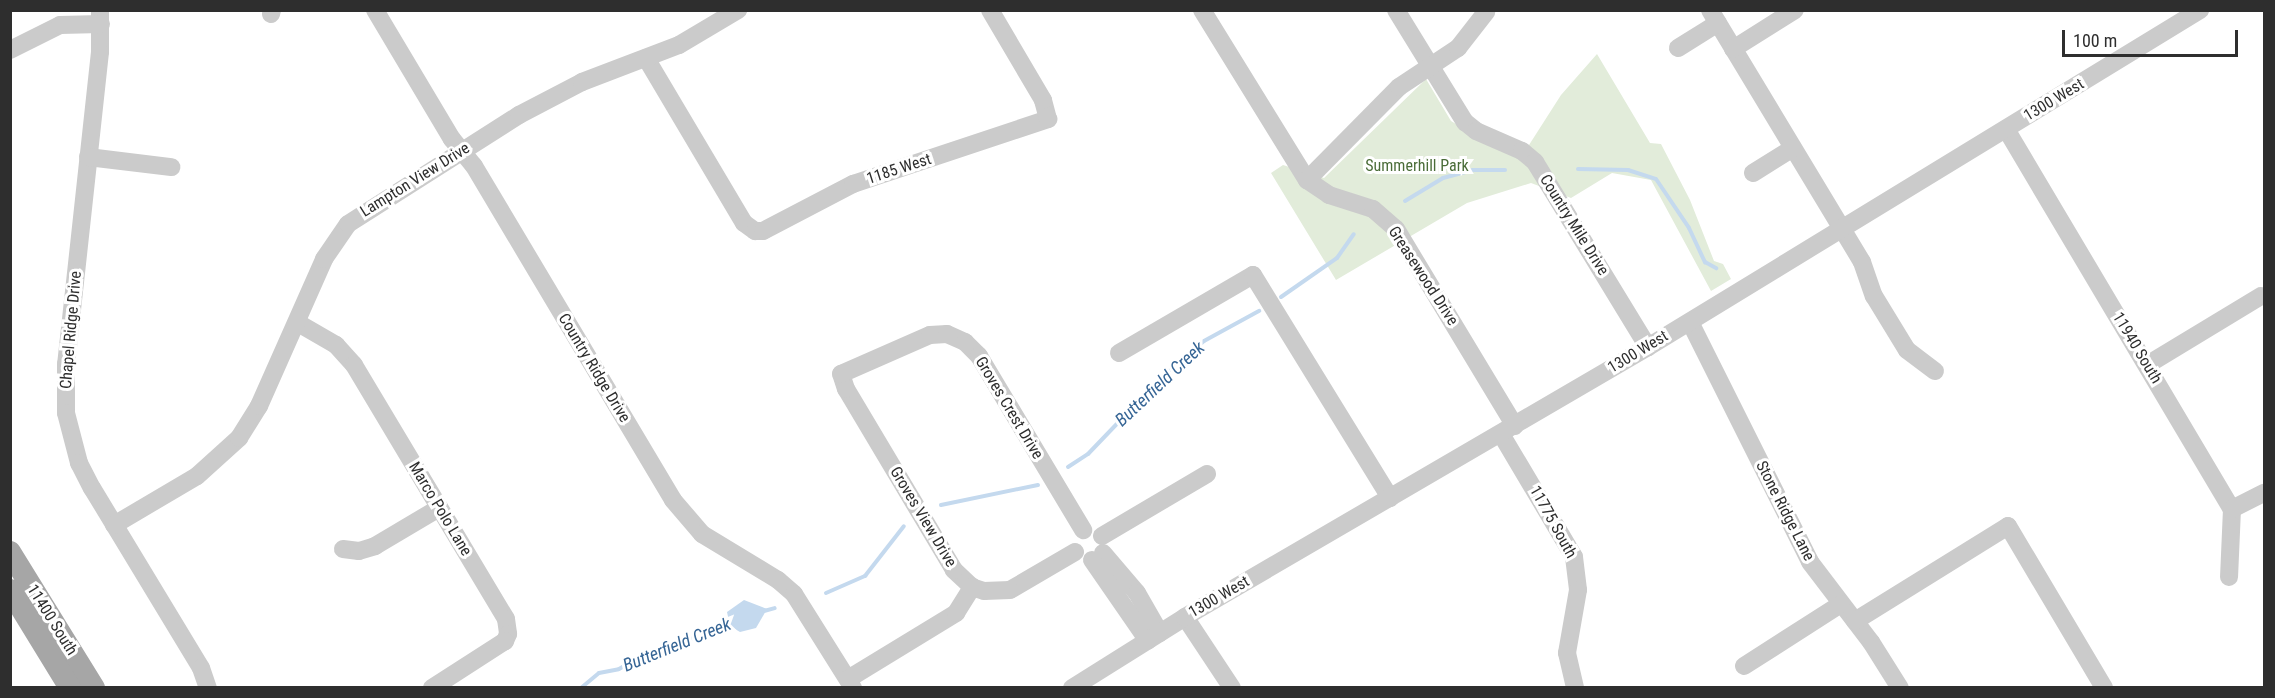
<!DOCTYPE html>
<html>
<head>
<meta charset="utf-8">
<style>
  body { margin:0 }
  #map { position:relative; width:2275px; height:698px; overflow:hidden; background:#fff; font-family:"Roboto Condensed",sans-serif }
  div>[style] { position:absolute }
  .green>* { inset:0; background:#e2ecda }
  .water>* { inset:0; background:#c4d9ee }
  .stream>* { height:4px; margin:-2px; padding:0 2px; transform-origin:2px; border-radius:2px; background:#c4d9ee }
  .minor>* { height:18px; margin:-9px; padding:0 9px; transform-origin:9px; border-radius:9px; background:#cbcbcb }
  .major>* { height:22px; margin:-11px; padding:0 11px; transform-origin:11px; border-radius:11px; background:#a6a6a6 }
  span { translate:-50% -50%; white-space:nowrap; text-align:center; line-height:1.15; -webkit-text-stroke:6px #fff; paint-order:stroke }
  .street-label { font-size:16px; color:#2e2e2e }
  .park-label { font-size:16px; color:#4a6c38 }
  .water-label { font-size:18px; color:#366595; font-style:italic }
  .frame { position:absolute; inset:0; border:12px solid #2e2e2e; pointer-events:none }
  .scale { position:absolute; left:2062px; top:30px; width:176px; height:27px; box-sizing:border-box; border:3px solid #2e2e2e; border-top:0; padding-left:8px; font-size:18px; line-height:21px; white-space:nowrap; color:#2e2e2e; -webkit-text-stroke:4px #fff; paint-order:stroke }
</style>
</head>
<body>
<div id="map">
  <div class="green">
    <i style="clip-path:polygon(1597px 54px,1650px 143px,1661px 144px,1690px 200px,1714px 261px,1723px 264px,1731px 279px,1711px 291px,1651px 180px,1612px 173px,1571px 198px,1531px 183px,1467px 203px,1336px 280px,1271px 173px,1283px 165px,1324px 178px,1426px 79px,1451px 121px,1491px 145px,1529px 145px,1561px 95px)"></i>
  </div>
  <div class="water">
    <i style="clip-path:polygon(744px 600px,767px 609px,756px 628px,740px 632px,730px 626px,727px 612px)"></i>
  </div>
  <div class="stream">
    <i style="left:1578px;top:169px;width:50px;rotate:1.1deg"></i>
    <i style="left:1628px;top:170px;width:29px;rotate:18deg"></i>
    <i style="left:1656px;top:179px;width:59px;rotate:56deg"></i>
    <i style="left:1689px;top:228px;width:38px;rotate:65deg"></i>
    <i style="left:1705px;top:262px;width:13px;rotate:29deg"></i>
    <i style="left:1405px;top:201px;width:44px;rotate:-31.2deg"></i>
    <i style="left:1443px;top:178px;width:31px;rotate:-15deg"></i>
    <i style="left:1473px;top:170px;width:32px"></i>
    <i style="left:1281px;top:297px;width:68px;rotate:-34.9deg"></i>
    <i style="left:1337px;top:258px;width:29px;rotate:-55deg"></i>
    <i style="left:1068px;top:467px;width:24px;rotate:-33deg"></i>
    <i style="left:1088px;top:454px;width:104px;rotate:-46.2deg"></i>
    <i style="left:1160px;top:379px;width:58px;rotate:-40.8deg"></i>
    <i style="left:1204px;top:341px;width:63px;rotate:-28.6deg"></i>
    <i style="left:941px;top:505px;width:99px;rotate:-11.7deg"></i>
    <i style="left:826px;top:593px;width:43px;rotate:-23.6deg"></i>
    <i style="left:865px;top:576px;width:63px;rotate:-52deg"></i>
    <i style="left:764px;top:611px;width:11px;rotate:-15deg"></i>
    <i style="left:581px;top:688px;width:23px;rotate:-40deg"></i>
    <i style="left:599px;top:673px;width:20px;rotate:-11deg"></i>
    <i style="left:619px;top:669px;width:32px;rotate:-30deg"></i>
    <i style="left:647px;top:653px;width:90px;rotate:-18deg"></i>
  </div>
  <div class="minor">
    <i style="left:100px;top:10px;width:42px;rotate:90deg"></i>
    <i style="left:100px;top:52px;width:314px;rotate:96.2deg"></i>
    <i style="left:66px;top:364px;width:49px;rotate:90deg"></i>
    <i style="left:66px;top:413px;width:52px;rotate:75.4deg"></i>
    <i style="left:79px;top:463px;width:28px;rotate:63deg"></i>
    <i style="left:92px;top:488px;width:210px;rotate:58.8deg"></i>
    <i style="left:201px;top:668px;width:21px;rotate:71deg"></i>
    <i style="left:375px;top:10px;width:150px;rotate:59.2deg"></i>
    <i style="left:452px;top:139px;width:35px;rotate:51deg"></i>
    <i style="left:474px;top:166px;width:389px;rotate:59.2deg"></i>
    <i style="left:673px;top:500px;width:45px;rotate:49.5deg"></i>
    <i style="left:702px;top:534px;width:89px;rotate:31.2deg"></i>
    <i style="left:778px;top:580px;width:21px;rotate:41deg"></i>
    <i style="left:794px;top:594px;width:111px;rotate:57.9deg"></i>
    <i style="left:1202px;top:10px;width:200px;rotate:58.3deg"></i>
    <i style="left:1307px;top:180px;width:27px;rotate:34deg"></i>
    <i style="left:1329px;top:195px;width:46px;rotate:17.7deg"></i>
    <i style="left:1373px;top:209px;width:30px;rotate:41deg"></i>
    <i style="left:1396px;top:229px;width:230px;rotate:58.9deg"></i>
    <i style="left:1396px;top:10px;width:132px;rotate:58.4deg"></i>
    <i style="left:1465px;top:122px;width:14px;rotate:39deg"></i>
    <i style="left:1476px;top:131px;width:50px;rotate:23.5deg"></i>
    <i style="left:1522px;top:151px;width:17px;rotate:40deg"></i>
    <i style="left:1535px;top:162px;width:217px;rotate:58.6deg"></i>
    <i style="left:1710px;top:10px;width:294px;rotate:58.9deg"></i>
    <i style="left:1862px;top:262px;width:36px;rotate:71deg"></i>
    <i style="left:1874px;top:296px;width:63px;rotate:58.6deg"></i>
    <i style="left:1907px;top:350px;width:35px;rotate:37deg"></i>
    <i style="left:271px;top:14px;width:4px;rotate:-76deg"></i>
    <i style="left:1678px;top:48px;width:47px;rotate:-32deg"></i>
    <i style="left:1733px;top:49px;width:73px;rotate:-32.2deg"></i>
    <i style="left:10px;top:50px;width:56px;rotate:-26.6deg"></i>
    <i style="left:60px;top:25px;width:41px;rotate:-1.4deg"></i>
    <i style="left:646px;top:58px;width:192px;rotate:59.3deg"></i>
    <i style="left:744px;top:223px;width:14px;rotate:36deg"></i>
    <i style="left:755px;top:231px;width:8px"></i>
    <i style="left:763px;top:231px;width:102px;rotate:-27.6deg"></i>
    <i style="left:853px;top:184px;width:206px;rotate:-18.4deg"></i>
    <i style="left:1048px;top:119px;width:20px;rotate:-105deg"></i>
    <i style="left:1043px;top:100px;width:104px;rotate:-120.5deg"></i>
    <i style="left:2006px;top:129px;width:442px;rotate:59.3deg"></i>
    <i style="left:2232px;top:509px;width:68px;rotate:92.5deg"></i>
    <i style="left:88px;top:157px;width:84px;rotate:6.9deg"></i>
    <i style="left:1753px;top:173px;width:47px;rotate:-32deg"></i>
    <i style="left:1307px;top:180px;width:131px;rotate:-45.3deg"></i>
    <i style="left:1399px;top:87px;width:71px;rotate:-33.5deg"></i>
    <i style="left:1458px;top:48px;width:46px;rotate:-52.1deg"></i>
    <i style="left:1690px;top:322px;width:268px;rotate:63.4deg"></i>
    <i style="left:1810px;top:562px;width:101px;rotate:52.7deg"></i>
    <i style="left:1871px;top:642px;width:54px;rotate:57.8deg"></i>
    <i style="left:298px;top:323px;width:44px;rotate:30.1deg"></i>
    <i style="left:336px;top:345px;width:27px;rotate:48deg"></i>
    <i style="left:354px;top:365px;width:296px;rotate:59.1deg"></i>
    <i style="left:506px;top:619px;width:15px;rotate:82deg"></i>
    <i style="left:508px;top:634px;width:8px;rotate:113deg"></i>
    <i style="left:505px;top:641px;width:87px;rotate:147.2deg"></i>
    <i style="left:1119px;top:353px;width:155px;rotate:-30.2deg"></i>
    <i style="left:1253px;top:275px;width:262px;rotate:58.4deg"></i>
    <i style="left:2147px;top:365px;width:133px;rotate:-31.2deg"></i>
    <i style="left:1501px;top:434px;width:143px;rotate:59.3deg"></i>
    <i style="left:1574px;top:557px;width:33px;rotate:83deg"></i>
    <i style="left:1578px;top:590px;width:64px;rotate:99.9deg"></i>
    <i style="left:1567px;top:653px;width:36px;rotate:77deg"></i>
    <i style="left:2232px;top:509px;width:36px;rotate:-27deg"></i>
    <i style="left:114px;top:525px;width:96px;rotate:-30.6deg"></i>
    <i style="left:197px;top:476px;width:57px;rotate:-42.1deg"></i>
    <i style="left:239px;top:438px;width:38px;rotate:-58deg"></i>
    <i style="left:259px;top:406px;width:161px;rotate:-66.1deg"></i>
    <i style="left:324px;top:259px;width:42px;rotate:-55.6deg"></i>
    <i style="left:348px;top:224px;width:203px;rotate:-32.5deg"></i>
    <i style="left:519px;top:115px;width:71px;rotate:-27.6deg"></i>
    <i style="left:582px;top:82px;width:104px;rotate:-20.9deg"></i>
    <i style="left:679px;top:45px;width:69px;rotate:-30.7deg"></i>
    <i style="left:1102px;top:536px;width:122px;rotate:-30.6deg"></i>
    <i style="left:343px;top:549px;width:16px;rotate:7deg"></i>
    <i style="left:359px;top:551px;width:17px;rotate:-17deg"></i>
    <i style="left:375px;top:546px;width:74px;rotate:-30.7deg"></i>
    <i style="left:1075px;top:552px;width:75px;rotate:149.7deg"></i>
    <i style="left:1010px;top:590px;width:26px;rotate:178deg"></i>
    <i style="left:984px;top:591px;width:13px;rotate:-162deg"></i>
    <i style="left:972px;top:587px;width:25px;rotate:-137deg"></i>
    <i style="left:954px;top:570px;width:211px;rotate:-120.8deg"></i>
    <i style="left:846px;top:389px;width:16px;rotate:-108deg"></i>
    <i style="left:841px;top:374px;width:97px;rotate:-23.7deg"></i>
    <i style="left:930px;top:335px;width:17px;rotate:-3deg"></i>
    <i style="left:947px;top:334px;width:20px;rotate:24deg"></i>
    <i style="left:965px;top:342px;width:20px;rotate:45deg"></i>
    <i style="left:979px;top:356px;width:203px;rotate:59.1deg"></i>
    <i style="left:1103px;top:553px;width:52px;rotate:49.6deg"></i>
    <i style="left:1137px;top:593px;width:46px;rotate:60.1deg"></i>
    <i style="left:1092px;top:560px;width:98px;rotate:55.3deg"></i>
    <i style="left:1185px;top:617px;width:85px;rotate:56.5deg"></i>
    <i style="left:1855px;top:621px;width:180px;rotate:-31.8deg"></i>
    <i style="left:2008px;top:526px;width:188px;rotate:59.3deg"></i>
    <i style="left:1744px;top:666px;width:115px;rotate:-32.6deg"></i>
    <i style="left:848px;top:679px;width:127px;rotate:-31.4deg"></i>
    <i style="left:956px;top:613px;width:31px;rotate:-58deg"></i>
    <i style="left:1072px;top:688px;width:133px;rotate:-32.1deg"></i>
    <i style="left:1185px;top:617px;width:536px;rotate:-30.25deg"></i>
    <i style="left:1648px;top:347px;width:647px;rotate:-31.4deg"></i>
  </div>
  <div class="major">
    <i style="left:10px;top:552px;width:160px;rotate:58.3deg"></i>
    <i style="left:10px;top:590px;width:115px;rotate:58.5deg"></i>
  </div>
  <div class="street-label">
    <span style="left:2054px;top:100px;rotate:-31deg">1300 West</span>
    <span style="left:899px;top:169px;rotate:-18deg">1185 West</span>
    <span style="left:415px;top:180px;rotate:-32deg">Lampton View Drive</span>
    <span style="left:1574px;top:225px;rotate:58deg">Country Mile Drive</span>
    <span style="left:1423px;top:276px;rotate:57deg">Greasewood Drive</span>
    <span style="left:71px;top:330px;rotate:-85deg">Chapel Ridge Drive</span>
    <span style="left:2137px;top:348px;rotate:59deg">11940 South</span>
    <span style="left:1638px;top:352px;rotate:-31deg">1300 West</span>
    <span style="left:594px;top:368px;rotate:59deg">Country Ridge Drive</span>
    <span style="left:1009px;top:408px;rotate:59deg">Groves Crest Drive</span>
    <span style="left:440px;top:509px;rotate:59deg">Marco Polo Lane</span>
    <span style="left:1785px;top:511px;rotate:63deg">Stone Ridge Lane</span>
    <span style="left:923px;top:517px;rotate:59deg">Groves View Drive</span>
    <span style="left:1553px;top:522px;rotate:61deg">11775 South</span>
    <span style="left:1219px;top:597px;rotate:-30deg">1300 West</span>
    <span style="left:52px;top:620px;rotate:58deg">11400 South</span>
  </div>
  <div class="park-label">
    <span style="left:1417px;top:166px">Summerhill Park</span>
  </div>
  <div class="water-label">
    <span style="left:1160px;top:384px;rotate:-43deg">Butterfield Creek</span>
    <span style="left:677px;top:645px;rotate:-22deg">Butterfield Creek</span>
  </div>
  <div class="frame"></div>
  <div class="scale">100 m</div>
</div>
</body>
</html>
